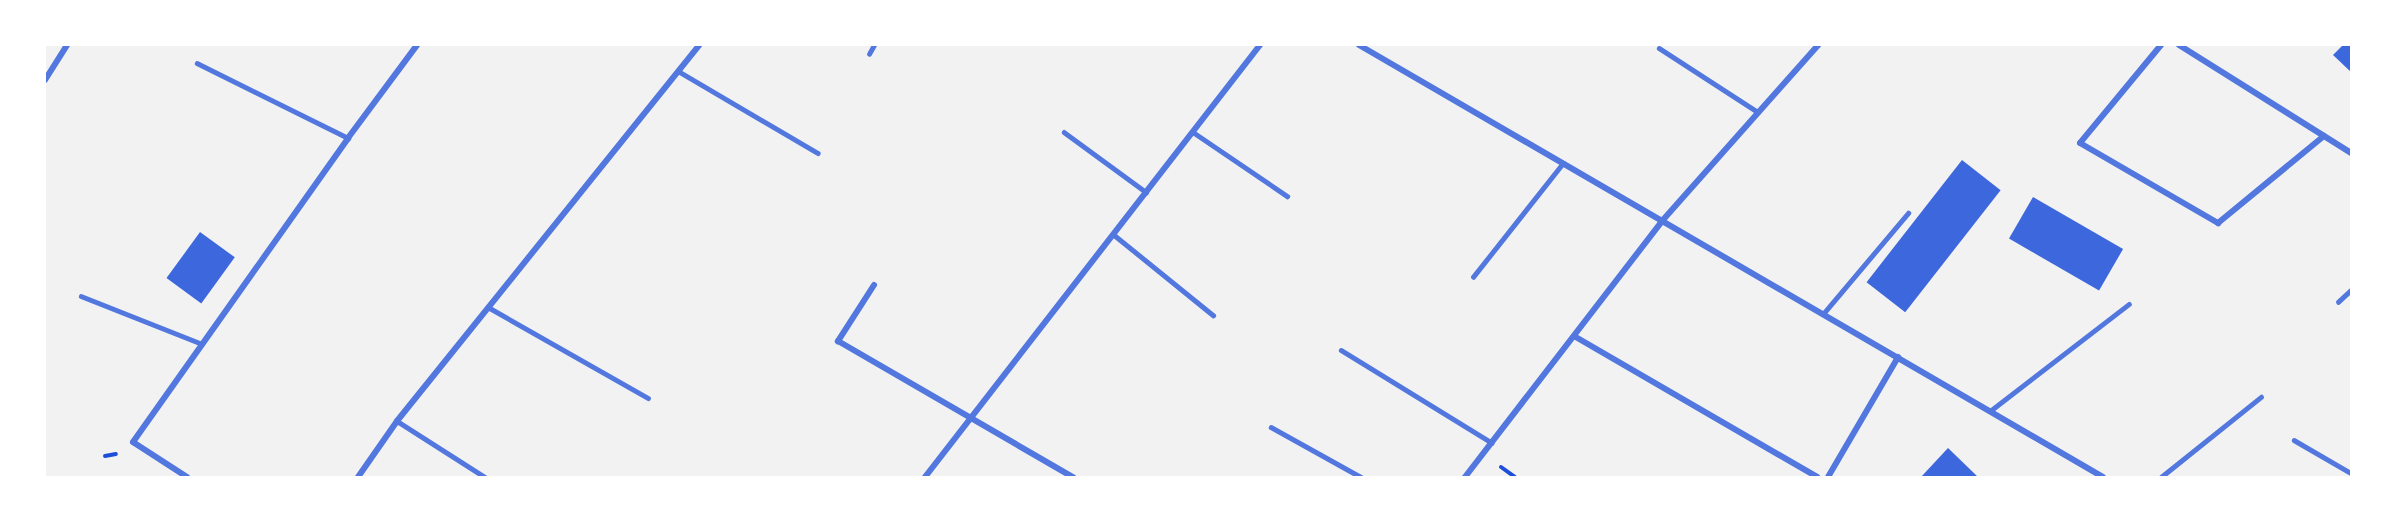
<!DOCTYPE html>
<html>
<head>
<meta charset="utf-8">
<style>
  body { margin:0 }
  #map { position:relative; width:2396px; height:522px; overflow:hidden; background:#f2f2f2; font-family:"Open Sans",sans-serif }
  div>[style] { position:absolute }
  .building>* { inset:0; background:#3d67dc; transform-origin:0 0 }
  .path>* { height:4px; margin:-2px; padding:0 2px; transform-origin:2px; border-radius:2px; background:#1d4ed8 }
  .service>* { height:4.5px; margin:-2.25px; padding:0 2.25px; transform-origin:2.25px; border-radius:2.25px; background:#5277de }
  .minor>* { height:6px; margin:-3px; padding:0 3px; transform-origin:3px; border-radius:3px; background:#5277de }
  span { translate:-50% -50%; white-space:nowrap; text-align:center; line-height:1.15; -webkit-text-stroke:6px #fff; paint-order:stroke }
  .frame { position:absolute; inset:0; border:46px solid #fff; pointer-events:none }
</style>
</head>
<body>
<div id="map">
  <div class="building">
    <i style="clip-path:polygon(2343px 45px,2351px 45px,2351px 72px,2333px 55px)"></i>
    <i style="left:1962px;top:160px;width:49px;height:155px;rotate:38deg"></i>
    <i style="left:2033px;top:197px;width:104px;height:48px;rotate:30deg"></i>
    <i style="left:200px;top:232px;width:43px;height:57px;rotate:36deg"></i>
    <i style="clip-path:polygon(1948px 448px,1978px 477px,1921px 477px)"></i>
  </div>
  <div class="path">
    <i style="left:105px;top:456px;width:11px;rotate:-10deg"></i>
    <i style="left:1501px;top:467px;width:17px;rotate:36deg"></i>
  </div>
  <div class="service">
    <i style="left:1659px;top:48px;width:118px;rotate:32.9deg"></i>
    <i style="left:869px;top:54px;width:10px;rotate:-61deg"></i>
    <i style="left:197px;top:63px;width:169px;rotate:26.4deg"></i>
    <i style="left:678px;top:71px;width:162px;rotate:30.4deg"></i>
    <i style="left:1064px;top:132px;width:102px;rotate:36.2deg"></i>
    <i style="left:1193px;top:132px;width:114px;rotate:34.2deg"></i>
    <i style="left:1113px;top:234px;width:129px;rotate:39deg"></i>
    <i style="left:1473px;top:277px;width:145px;rotate:-51.7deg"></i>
    <i style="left:81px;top:296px;width:130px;rotate:21.6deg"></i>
    <i style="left:2338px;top:302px;width:18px;rotate:-43deg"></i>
    <i style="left:488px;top:307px;width:184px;rotate:29.6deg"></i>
    <i style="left:1823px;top:314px;width:132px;rotate:-49.9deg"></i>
    <i style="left:1341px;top:350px;width:177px;rotate:31.6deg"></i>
    <i style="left:1990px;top:411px;width:175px;rotate:-37.6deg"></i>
    <i style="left:397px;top:421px;width:104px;rotate:32.5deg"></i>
    <i style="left:1271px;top:427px;width:103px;rotate:29.1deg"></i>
    <i style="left:2294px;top:440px;width:66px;rotate:30.1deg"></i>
    <i style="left:2161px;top:477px;width:128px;rotate:-38.7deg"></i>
  </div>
  <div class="minor">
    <i style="left:1359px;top:45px;width:860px;rotate:30.14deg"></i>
    <i style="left:2161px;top:45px;width:127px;rotate:129.6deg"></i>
    <i style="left:2080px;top:143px;width:160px;rotate:30.1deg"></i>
    <i style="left:2218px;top:223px;width:137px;rotate:-39.4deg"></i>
    <i style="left:2179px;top:45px;width:203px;rotate:32.1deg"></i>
    <i style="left:45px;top:80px;width:41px;rotate:-57.8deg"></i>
    <i style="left:874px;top:285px;width:67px;rotate:122.7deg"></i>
    <i style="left:838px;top:341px;width:272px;rotate:30.1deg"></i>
    <i style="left:1574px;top:336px;width:281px;rotate:30.1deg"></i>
    <i style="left:187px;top:477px;width:64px;rotate:-147.1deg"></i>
    <i style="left:133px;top:442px;width:372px;rotate:-54.7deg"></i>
    <i style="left:348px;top:138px;width:116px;rotate:-53.4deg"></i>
    <i style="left:358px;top:477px;width:68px;rotate:-55.1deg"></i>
    <i style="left:397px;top:421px;width:482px;rotate:-51.2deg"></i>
    <i style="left:925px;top:477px;width:547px;rotate:-52.21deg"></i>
    <i style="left:1465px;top:477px;width:323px;rotate:-52.4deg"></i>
    <i style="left:1662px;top:221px;width:235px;rotate:-48.4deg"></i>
    <i style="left:1828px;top:477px;width:139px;rotate:-59.7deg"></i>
  </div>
  <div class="frame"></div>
</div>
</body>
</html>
